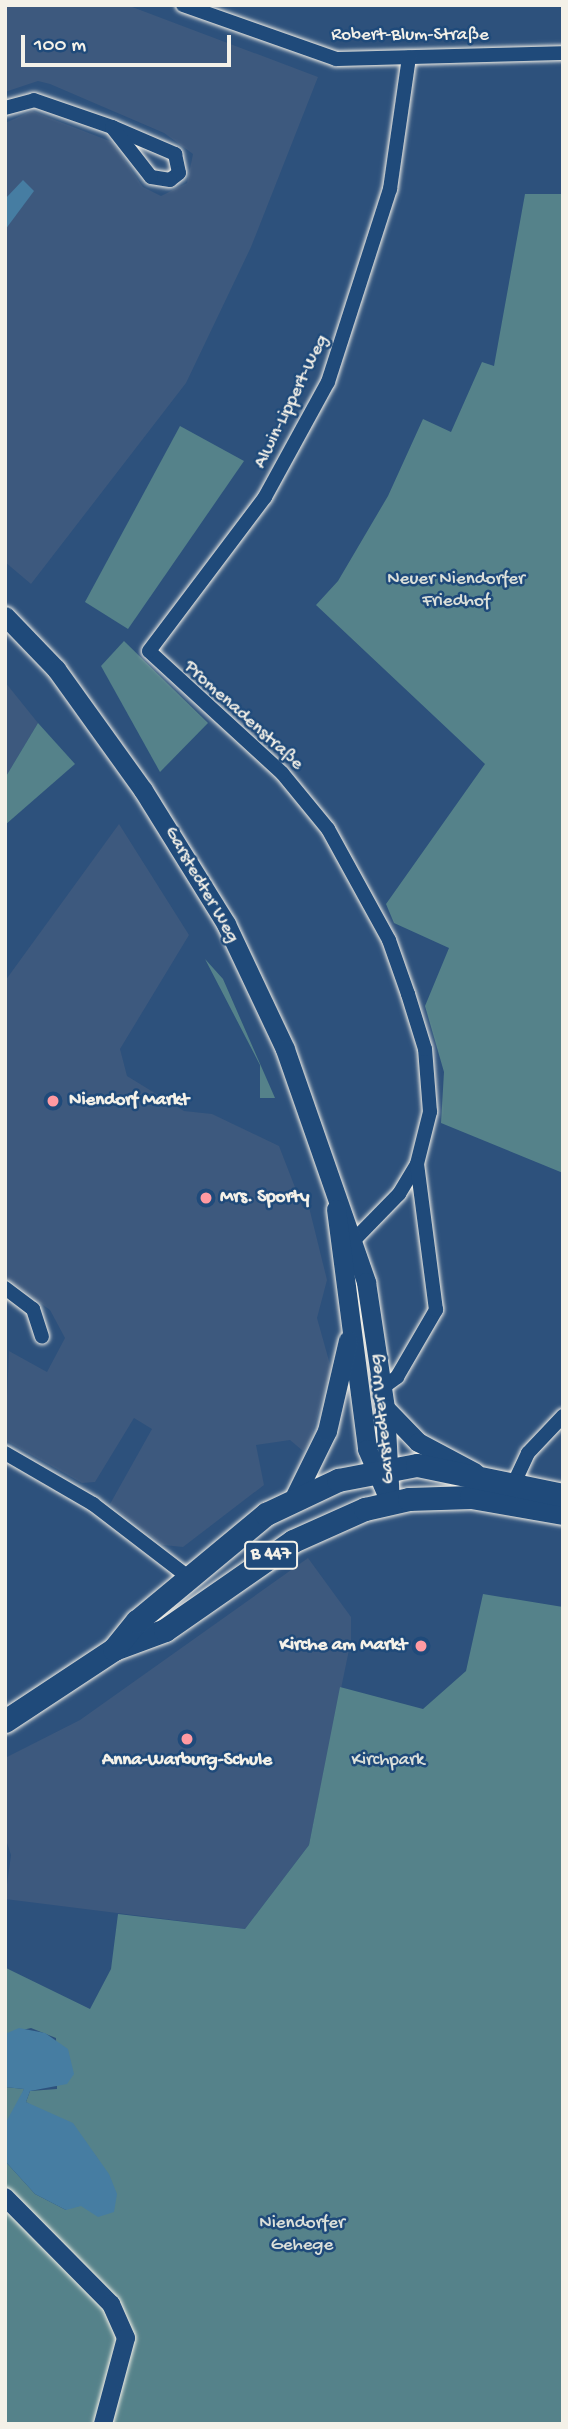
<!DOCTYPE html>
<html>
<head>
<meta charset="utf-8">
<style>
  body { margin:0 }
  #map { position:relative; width:568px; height:2429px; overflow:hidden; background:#2d517c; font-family:"Gochi Hand",sans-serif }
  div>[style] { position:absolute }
  .built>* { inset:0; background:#3d597e }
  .green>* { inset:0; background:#55828a }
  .water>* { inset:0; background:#467da2 }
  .roads { filter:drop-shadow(0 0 2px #f4f1e8) drop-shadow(0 0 2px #f4f1e8) }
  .minor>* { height:14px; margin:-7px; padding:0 7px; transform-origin:7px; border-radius:7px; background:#1f4a7a }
  .tertiary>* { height:18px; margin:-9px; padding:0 9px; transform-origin:9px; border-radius:9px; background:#1f4a7a }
  .secondary>* { height:19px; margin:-9.5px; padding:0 9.5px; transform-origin:9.5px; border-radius:9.5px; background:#1f4a7a }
  .primary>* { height:23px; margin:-11.5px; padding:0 11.5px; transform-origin:11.5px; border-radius:11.5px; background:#1f4a7a }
  .dots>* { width:19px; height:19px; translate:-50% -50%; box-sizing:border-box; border:4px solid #1f4a7a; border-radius:50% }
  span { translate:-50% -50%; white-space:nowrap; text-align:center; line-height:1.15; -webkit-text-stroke:5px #1f4a7a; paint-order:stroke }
  .shield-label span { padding:2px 5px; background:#1f4a7a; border:2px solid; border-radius:5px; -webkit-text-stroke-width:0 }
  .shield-label { font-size:18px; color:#f4f1e8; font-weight:700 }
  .street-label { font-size:19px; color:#f4f1e8 }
  .park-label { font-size:19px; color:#dce0da }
  .poi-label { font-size:19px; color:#f4f1e8; font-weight:700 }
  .left { translate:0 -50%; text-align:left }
  .right { translate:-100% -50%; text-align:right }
  .frame { position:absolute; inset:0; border:7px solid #f4f1e8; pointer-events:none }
  .scale { position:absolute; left:21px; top:35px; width:210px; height:32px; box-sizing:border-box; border:4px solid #f4f1e8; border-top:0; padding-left:9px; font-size:21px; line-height:24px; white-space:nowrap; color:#f4f1e8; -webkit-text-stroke:5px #1f4a7a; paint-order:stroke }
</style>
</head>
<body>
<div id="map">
  <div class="built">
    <i style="clip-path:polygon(5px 5px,127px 5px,318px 77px,251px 247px,186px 383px,31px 584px,5px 562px,5px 123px,32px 111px,112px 142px,143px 187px,161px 196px,187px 183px,193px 154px,164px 133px,50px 84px,38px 81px,5px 92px)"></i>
    <i style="clip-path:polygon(5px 682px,38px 723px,5px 778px)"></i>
    <i style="clip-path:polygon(119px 824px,189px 935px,120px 1049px,127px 1076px,184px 1111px,212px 1114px,279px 1146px,303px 1208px,309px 1207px,327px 1280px,317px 1318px,331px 1368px,310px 1441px,303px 1451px,290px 1440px,256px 1445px,264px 1485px,183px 1547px,163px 1545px,110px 1504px,152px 1429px,134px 1418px,95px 1482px,82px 1483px,5px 1440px,9px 1351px,47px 1372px,65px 1338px,50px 1310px,5px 1277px,5px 981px)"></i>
    <i style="clip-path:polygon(308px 1558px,351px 1617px,351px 1640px,309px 1845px,245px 1929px,5px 1899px,11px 1855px,5px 1837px,5px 1758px,80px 1720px)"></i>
  </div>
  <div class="green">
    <i style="clip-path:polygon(525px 194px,563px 194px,563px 1173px,441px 1123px,444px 1072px,425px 1006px,449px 948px,394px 923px,386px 904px,485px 764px,316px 605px,338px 581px,388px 496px,423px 419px,451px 432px,482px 362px,494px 366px)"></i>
    <i style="clip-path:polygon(180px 426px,244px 461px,128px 629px,85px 602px)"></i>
    <i style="clip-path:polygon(124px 641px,208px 723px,160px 772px,101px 666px)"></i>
    <i style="clip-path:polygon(38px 723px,75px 764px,5px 825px,5px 778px)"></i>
    <i style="clip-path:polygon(205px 959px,223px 979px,275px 1098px,260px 1098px,260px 1065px)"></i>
    <i style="clip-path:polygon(483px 1594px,563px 1607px,563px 2424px,5px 2424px,5px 2161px,35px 2194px,66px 2210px,98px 2159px,80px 2136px,26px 2102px,30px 2091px,57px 2089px,56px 2038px,31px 2028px,5px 2034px,6px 1968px,90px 2009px,111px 1969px,118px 1914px,245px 1929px,309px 1845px,340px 1687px,423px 1709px,466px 1671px)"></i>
    <i style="clip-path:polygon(5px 2087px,24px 2089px,15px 2117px,5px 2124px)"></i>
  </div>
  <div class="water">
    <i style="clip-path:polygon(23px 180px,34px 191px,5px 230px,5px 199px)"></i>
    <i style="clip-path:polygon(19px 2028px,45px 2033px,68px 2049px,74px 2074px,67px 2084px,30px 2091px,26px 2102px,73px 2123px,109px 2174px,117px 2194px,114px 2212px,98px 2217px,81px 2206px,66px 2210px,35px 2194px,5px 2161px,5px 2124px,24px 2089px,5px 2087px,5px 2034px)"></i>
  </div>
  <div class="roads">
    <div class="minor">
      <i style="left:183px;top:5px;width:162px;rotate:19.4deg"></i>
      <i style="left:336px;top:59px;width:227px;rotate:-1.5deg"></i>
      <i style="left:5px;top:108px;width:30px;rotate:-15deg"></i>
      <i style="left:34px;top:100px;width:83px;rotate:19.1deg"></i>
      <i style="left:112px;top:127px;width:69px;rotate:23.2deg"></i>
      <i style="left:175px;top:154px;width:19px;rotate:78deg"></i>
      <i style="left:179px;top:173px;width:11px;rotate:142deg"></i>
      <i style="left:170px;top:180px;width:19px;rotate:-171deg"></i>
      <i style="left:151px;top:177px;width:63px;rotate:-128deg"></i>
      <i style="left:356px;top:1238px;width:62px;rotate:-45.7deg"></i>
      <i style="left:399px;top:1194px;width:35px;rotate:-59deg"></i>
      <i style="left:417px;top:1164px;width:54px;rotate:-76deg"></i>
      <i style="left:430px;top:1112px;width:63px;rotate:-94.5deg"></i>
      <i style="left:425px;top:1049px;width:58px;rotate:-107.2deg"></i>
      <i style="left:408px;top:994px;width:57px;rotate:-109.4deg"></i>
      <i style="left:389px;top:940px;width:127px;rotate:-118.8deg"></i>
      <i style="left:328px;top:829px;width:72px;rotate:-129.4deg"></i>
      <i style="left:282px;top:773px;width:180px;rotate:-137.5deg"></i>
      <i style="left:149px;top:651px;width:193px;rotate:-53deg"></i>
      <i style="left:265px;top:497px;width:131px;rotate:-61.3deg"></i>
      <i style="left:328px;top:382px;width:203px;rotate:-72.2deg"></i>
      <i style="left:390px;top:189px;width:133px;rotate:-81.8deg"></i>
      <i style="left:5px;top:1288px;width:35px;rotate:37deg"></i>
      <i style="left:33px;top:1309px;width:29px;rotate:72deg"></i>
      <i style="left:382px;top:1388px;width:19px;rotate:-36deg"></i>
      <i style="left:397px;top:1377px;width:78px;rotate:-59.8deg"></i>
      <i style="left:436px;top:1310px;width:147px;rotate:-97.4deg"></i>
      <i style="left:5px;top:1453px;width:102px;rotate:30.1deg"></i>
      <i style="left:93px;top:1504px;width:120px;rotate:37.5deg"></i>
      <i style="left:515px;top:1481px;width:31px;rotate:-65deg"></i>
      <i style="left:528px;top:1453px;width:51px;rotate:-46.6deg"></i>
    </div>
    <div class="tertiary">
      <i style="left:5px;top:2197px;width:151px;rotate:45.3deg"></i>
      <i style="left:111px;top:2304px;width:37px;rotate:66deg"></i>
      <i style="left:126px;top:2338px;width:89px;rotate:105deg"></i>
    </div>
    <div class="secondary">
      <i style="left:5px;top:616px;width:74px;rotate:46.1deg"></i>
      <i style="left:56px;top:669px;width:149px;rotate:54.3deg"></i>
      <i style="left:143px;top:790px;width:158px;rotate:58.2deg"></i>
      <i style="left:226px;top:924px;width:138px;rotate:64.7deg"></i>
      <i style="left:285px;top:1049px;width:247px;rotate:70.8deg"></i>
      <i style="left:366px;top:1282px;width:127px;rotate:81.4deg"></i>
      <i style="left:385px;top:1408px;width:94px;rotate:87deg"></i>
      <i style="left:336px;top:1209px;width:242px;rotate:82.6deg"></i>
      <i style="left:367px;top:1449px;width:58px;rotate:66.5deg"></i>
      <i style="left:386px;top:1409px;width:46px;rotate:45.9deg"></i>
      <i style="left:418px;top:1442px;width:64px;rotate:28.2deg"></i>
      <i style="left:293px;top:1500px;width:77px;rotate:-63.8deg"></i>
      <i style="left:327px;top:1431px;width:93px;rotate:-77deg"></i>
    </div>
    <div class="primary">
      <i style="left:114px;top:1649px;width:54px;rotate:-20.4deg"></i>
      <i style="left:165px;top:1630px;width:156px;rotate:-34.8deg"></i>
      <i style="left:293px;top:1541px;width:79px;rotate:-24deg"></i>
      <i style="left:365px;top:1509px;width:45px;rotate:-12.8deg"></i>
      <i style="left:409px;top:1499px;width:62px;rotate:-1.8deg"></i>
      <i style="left:471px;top:1497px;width:93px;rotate:9.9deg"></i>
      <i style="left:5px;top:1721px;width:131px;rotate:-33.4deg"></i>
      <i style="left:114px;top:1649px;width:36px;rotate:-51deg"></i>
      <i style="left:137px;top:1621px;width:168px;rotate:-39.7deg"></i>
      <i style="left:266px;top:1514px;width:80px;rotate:-25.3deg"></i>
      <i style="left:338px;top:1480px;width:80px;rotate:-10.8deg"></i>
      <i style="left:417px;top:1465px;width:149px;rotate:11.6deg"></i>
    </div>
  </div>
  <div class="dots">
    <i style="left:53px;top:1101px;background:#ff9aa2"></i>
    <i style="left:206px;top:1198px;background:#ff9aa2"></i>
    <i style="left:421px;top:1646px;background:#ff9aa2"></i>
    <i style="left:187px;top:1739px;background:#ff9aa2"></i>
  </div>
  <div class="shield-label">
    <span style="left:271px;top:1555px">B 447</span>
  </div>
  <div class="street-label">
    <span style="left:410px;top:36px">Robert-Blum-Straße</span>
    <span style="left:292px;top:402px;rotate:-64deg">Alwin-Lippert-Weg</span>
    <span style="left:243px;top:716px;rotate:42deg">Promenadenstraße</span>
    <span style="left:201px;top:885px;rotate:60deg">Garstedter Weg</span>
    <span style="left:383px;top:1419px;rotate:-96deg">Garstedter Weg</span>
  </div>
  <div class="park-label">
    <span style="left:456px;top:591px">Neuer Niendorfer<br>Friedhof</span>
    <span style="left:388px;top:1761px">Kirchpark</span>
    <span style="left:302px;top:2235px">Niendorfer<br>Gehege</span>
  </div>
  <div class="poi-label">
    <span class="left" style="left:69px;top:1101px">Niendorf Markt</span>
    <span class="left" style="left:220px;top:1198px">Mrs. Sporty</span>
    <span class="right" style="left:407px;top:1646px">Kirche am Markt</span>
    <span style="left:187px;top:1761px">Anna-Warburg-Schule</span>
  </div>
  <div class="frame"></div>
  <div class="scale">100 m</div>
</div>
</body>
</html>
